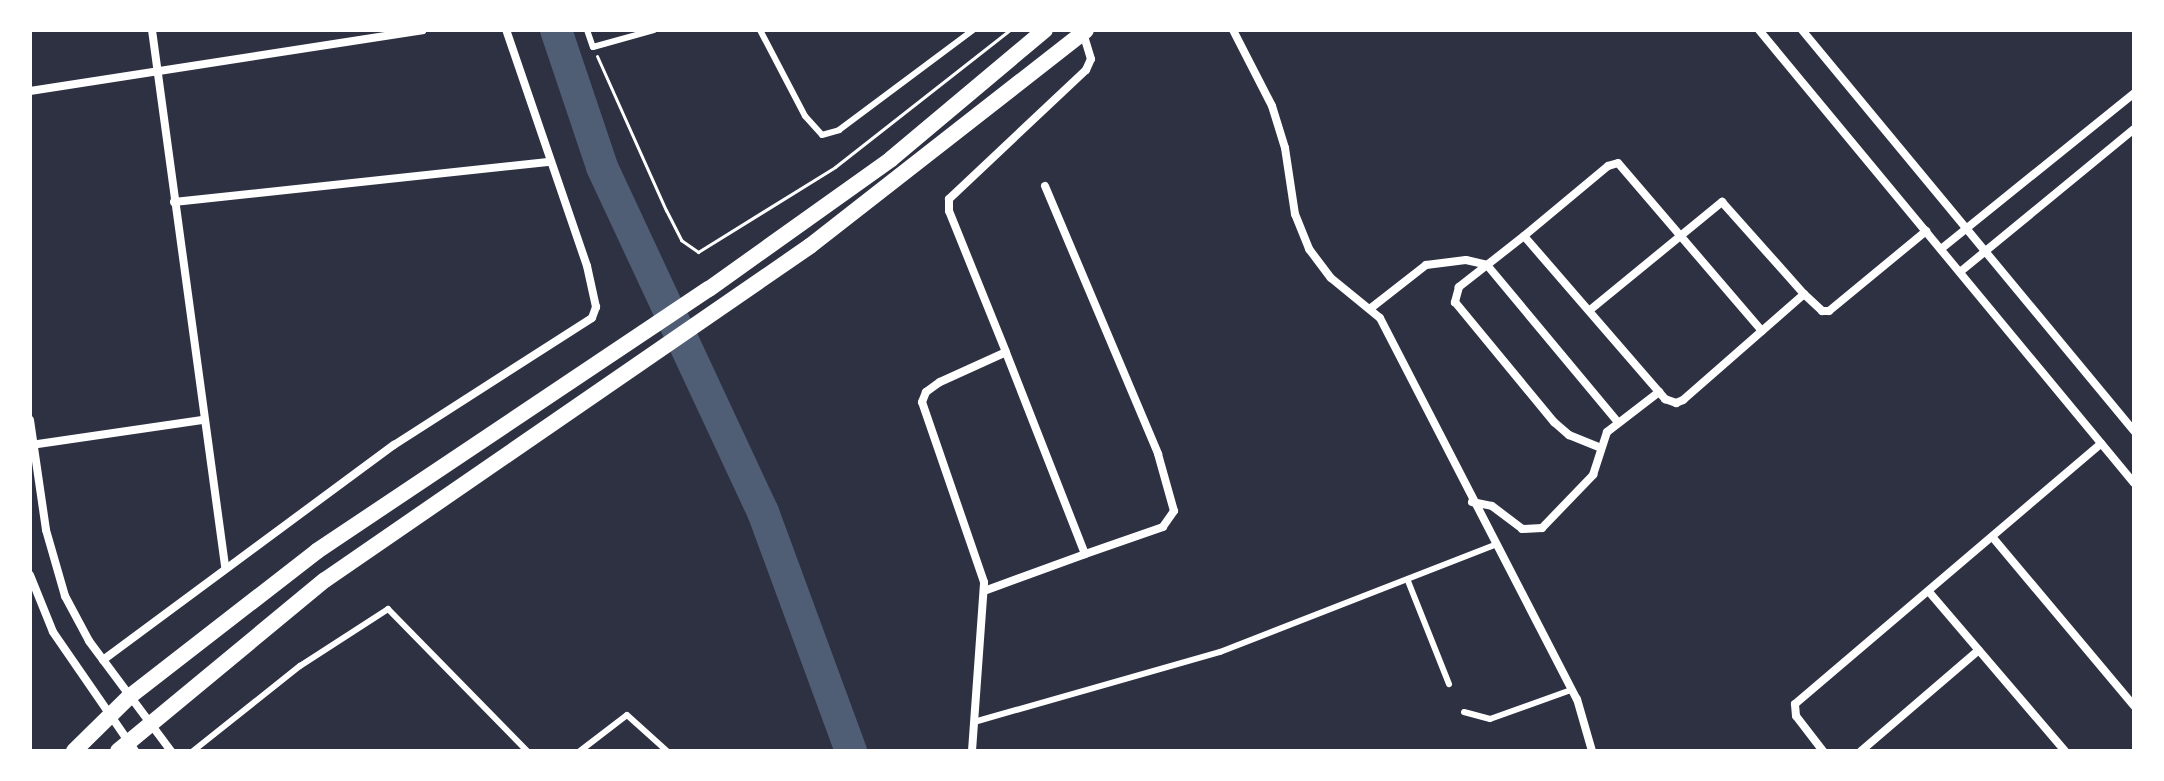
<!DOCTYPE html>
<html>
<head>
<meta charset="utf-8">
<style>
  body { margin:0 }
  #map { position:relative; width:2164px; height:781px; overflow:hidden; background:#2d3142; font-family:Karla,sans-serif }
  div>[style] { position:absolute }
  .river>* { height:32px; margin:-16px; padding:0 16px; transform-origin:16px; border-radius:16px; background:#4f5d75 }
  .path>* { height:3px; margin:-1.5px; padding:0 1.5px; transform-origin:1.5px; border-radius:1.5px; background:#fff }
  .service>* { height:6px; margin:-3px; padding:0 3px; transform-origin:3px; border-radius:3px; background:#fff }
  .minor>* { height:8px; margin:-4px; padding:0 4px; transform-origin:4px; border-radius:4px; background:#fff }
  .secondary>* { height:16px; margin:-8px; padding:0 8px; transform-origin:8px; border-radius:8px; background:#fff }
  span { translate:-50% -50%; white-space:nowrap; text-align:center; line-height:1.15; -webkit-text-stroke:6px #fff; paint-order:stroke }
  .frame { position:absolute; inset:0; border:32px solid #fff; pointer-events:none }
</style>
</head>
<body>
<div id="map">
  <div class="river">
    <i style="left:556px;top:30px;width:145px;rotate:71.4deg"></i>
    <i style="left:602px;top:167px;width:381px;rotate:65deg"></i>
    <i style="left:763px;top:512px;width:255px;rotate:69.8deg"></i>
  </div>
  <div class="path">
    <i style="left:597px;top:56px;width:169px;rotate:65.9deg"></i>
    <i style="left:666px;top:210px;width:34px;rotate:63deg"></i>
    <i style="left:681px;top:240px;width:21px;rotate:35deg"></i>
    <i style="left:698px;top:252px;width:161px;rotate:-31.8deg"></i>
    <i style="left:835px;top:167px;width:222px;rotate:-38.1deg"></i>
  </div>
  <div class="service">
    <i style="left:587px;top:30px;width:18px;rotate:71deg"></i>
    <i style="left:593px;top:47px;width:63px;rotate:-15.6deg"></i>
    <i style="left:760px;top:30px;width:97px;rotate:62.4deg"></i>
    <i style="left:805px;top:116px;width:25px;rotate:48deg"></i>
    <i style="left:822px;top:135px;width:18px;rotate:-16deg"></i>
    <i style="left:839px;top:130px;width:167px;rotate:-36.7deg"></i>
    <i style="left:1408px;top:581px;width:111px;rotate:68.3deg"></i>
    <i style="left:1464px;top:712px;width:27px;rotate:15deg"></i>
    <i style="left:1490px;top:719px;width:86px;rotate:-19.7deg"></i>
    <i style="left:974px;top:722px;width:256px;rotate:-15.9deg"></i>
    <i style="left:1220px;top:652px;width:294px;rotate:-21.3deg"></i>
    <i style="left:193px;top:751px;width:137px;rotate:-38.5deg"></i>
    <i style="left:300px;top:666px;width:105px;rotate:-32.9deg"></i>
    <i style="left:388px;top:609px;width:199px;rotate:45.6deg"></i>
    <i style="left:580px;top:751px;width:59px;rotate:-37.5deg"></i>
    <i style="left:627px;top:715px;width:54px;rotate:42deg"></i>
  </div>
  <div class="minor">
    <i style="left:152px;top:30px;width:541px;rotate:82.24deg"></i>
    <i style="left:1233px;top:30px;width:85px;rotate:62.8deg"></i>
    <i style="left:1272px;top:106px;width:44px;rotate:72.8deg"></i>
    <i style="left:1285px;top:148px;width:67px;rotate:81.4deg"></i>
    <i style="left:1295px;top:214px;width:38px;rotate:68deg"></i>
    <i style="left:1309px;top:249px;width:36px;rotate:53deg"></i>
    <i style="left:1331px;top:278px;width:63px;rotate:39.2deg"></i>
    <i style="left:1380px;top:318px;width:429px;rotate:62.7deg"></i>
    <i style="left:1577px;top:699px;width:54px;rotate:73.9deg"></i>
    <i style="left:1759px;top:30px;width:588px;rotate:50.38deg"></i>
    <i style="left:1802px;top:30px;width:521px;rotate:50.38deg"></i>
    <i style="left:30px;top:91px;width:397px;rotate:-8.8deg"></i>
    <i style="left:1045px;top:186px;width:291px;rotate:67.1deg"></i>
    <i style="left:1158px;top:454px;width:59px;rotate:74.3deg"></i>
    <i style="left:1174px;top:511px;width:19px;rotate:125deg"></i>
    <i style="left:1163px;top:527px;width:83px;rotate:160.9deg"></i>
    <i style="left:174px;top:202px;width:376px;rotate:-6.1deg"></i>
    <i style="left:1524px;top:236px;width:83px;rotate:141.9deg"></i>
    <i style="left:1459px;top:287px;width:16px;rotate:105deg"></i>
    <i style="left:1455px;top:302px;width:156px;rotate:50.5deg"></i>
    <i style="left:1554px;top:422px;width:20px;rotate:41deg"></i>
    <i style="left:1569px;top:435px;width:32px;rotate:22deg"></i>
    <i style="left:1941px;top:249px;width:248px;rotate:-38.9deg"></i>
    <i style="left:1960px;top:272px;width:225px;rotate:-39.4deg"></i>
    <i style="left:1371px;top:308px;width:70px;rotate:-38deg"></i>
    <i style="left:1426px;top:265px;width:40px;rotate:-7.1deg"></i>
    <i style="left:1466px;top:260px;width:22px;rotate:13deg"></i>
    <i style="left:1487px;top:265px;width:203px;rotate:50.2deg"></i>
    <i style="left:1590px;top:310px;width:171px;rotate:-39.3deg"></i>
    <i style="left:1722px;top:202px;width:123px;rotate:48.3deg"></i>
    <i style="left:1762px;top:331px;width:221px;rotate:-130.6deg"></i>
    <i style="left:1618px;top:163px;width:10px;rotate:163deg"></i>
    <i style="left:1608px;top:166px;width:109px;rotate:140.2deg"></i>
    <i style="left:1524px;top:236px;width:216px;rotate:49.1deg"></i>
    <i style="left:1665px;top:399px;width:12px;rotate:20deg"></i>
    <i style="left:1676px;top:403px;width:8px;rotate:-23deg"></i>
    <i style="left:1683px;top:400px;width:161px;rotate:-41.2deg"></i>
    <i style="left:1804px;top:294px;width:25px;rotate:43deg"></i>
    <i style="left:1822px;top:311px;width:7px"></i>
    <i style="left:1829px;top:311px;width:126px;rotate:-39.5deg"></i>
    <i style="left:30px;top:420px;width:111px;rotate:81.7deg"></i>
    <i style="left:46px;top:530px;width:69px;rotate:73.9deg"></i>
    <i style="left:65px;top:596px;width:51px;rotate:61.9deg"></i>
    <i style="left:89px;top:641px;width:137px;rotate:53.3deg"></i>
    <i style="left:31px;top:445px;width:173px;rotate:-8.3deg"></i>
    <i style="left:1472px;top:502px;width:20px;rotate:11deg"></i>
    <i style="left:1492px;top:506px;width:38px;rotate:37deg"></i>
    <i style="left:1522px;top:529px;width:20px;rotate:-3deg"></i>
    <i style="left:1542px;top:528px;width:74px;rotate:-46.1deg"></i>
    <i style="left:1593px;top:475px;width:45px;rotate:-72deg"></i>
    <i style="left:1607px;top:432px;width:66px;rotate:-37.6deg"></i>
    <i style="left:1994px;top:539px;width:218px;rotate:50deg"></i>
    <i style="left:30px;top:575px;width:61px;rotate:68deg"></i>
    <i style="left:53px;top:632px;width:145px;rotate:55.4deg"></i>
    <i style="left:984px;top:591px;width:108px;rotate:-20.1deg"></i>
    <i style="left:1085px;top:554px;width:217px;rotate:-111.4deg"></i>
    <i style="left:1930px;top:593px;width:208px;rotate:49.5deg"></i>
    <i style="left:103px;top:660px;width:362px;rotate:-36.5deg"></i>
    <i style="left:394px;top:445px;width:235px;rotate:-32.7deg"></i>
    <i style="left:592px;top:318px;width:12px;rotate:-70deg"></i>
    <i style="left:596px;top:307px;width:42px;rotate:-102.4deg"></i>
    <i style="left:587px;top:266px;width:250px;rotate:-108.9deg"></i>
    <i style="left:972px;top:751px;width:169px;rotate:-85.9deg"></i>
    <i style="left:984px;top:582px;width:190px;rotate:-109deg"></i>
    <i style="left:922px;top:402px;width:11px;rotate:-68deg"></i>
    <i style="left:926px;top:392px;width:17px;rotate:-36deg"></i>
    <i style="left:940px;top:382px;width:72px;rotate:-24.4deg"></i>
    <i style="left:1006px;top:352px;width:152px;rotate:-112deg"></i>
    <i style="left:949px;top:211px;width:12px;rotate:-90deg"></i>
    <i style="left:949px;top:199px;width:188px;rotate:-43.3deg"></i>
    <i style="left:1086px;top:70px;width:12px;rotate:-66deg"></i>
    <i style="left:1091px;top:59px;width:27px;rotate:-107deg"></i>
    <i style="left:1823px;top:751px;width:44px;rotate:-127.6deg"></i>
    <i style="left:1796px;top:716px;width:12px;rotate:-95deg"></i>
    <i style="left:1795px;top:704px;width:402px;rotate:-40.4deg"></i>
    <i style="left:1861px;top:751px;width:155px;rotate:-40.6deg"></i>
  </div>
  <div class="secondary">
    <i style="left:74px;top:751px;width:77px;rotate:-44.5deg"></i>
    <i style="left:129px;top:697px;width:238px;rotate:-37.8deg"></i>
    <i style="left:317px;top:551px;width:471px;rotate:-33.8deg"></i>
    <i style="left:709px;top:289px;width:224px;rotate:-35.5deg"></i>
    <i style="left:891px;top:159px;width:201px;rotate:-40deg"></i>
    <i style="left:118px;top:751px;width:268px;rotate:-39.6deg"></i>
    <i style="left:325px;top:580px;width:589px;rotate:-34.55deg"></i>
    <i style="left:810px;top:246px;width:350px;rotate:-38deg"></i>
  </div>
  <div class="frame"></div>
</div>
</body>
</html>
